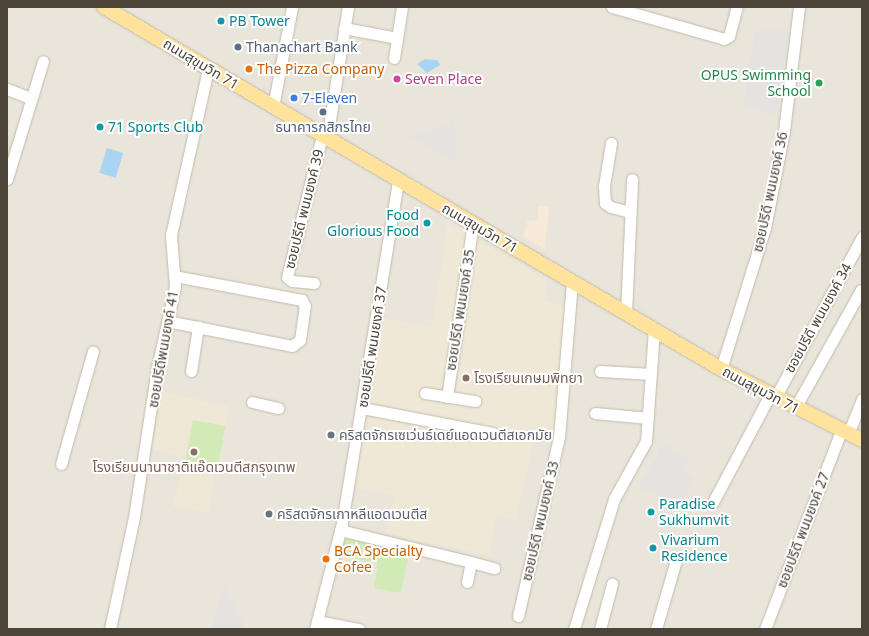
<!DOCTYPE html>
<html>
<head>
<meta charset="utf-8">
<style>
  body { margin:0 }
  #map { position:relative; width:869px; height:636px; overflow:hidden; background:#f6f3ec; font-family:"Noto Sans","Noto Sans Thai",sans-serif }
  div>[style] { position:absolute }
  .residential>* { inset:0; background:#eae5da; transform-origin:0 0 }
  .commercial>* { inset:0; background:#f7ead8 }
  .education>* { inset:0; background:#efe8d6 }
  .green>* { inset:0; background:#d2eab5; transform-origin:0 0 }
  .parking>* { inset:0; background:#e5e3e0 }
  .water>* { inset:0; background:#a9d4f2; transform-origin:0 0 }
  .roads { filter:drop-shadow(0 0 1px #c2bbae) drop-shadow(0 0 1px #c2bbae) }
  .minor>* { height:11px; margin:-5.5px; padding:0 5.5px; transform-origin:5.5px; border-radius:5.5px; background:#fff }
  .major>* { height:14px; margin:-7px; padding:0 7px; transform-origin:7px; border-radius:7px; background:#ffe39c }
  .dots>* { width:11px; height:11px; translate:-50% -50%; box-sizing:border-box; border:2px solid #fff; border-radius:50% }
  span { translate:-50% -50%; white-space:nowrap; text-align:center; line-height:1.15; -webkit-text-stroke:4px #fff; paint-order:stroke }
  .culture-label { font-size:14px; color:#0d838f }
  .left { translate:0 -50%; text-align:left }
  .right { translate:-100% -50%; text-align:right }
  .service-label { font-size:14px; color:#4e5e75 }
  .street-label { font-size:14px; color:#4b4439 }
  .food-label { font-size:14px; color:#c56008 }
  .leisure-label { font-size:14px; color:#27864d }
  .hotel-label { font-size:14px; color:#b23c85 }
  .shop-label { font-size:14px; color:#366cbe }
  .education-label { font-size:14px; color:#785e54 }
  .worship-label { font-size:14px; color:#5b616d }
  .frame { position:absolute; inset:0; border:8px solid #4b4439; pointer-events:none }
</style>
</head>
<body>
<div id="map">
  <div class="residential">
    <i style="left:7px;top:7px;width:855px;height:622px"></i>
  </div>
  <div class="commercial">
    <i style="clip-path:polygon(538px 206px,549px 207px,545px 249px,523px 237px,528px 220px,538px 221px)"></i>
  </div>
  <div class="education">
    <i style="clip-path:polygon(448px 222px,546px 280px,544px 300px,568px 309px,556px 431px,536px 429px,516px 520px,497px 516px,488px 555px,386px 533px,395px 496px,353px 487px,382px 318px,432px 327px)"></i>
    <i style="clip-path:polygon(161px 391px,229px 407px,208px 513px,173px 506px,186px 457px,149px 448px)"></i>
  </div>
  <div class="green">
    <i style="left:193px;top:420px;width:33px;height:41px;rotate:11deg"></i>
    <i style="clip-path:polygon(344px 537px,410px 550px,401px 593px,374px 588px,378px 563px,340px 556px)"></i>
  </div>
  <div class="parking">
    <i style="clip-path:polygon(789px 28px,777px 118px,744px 104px,755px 31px)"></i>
    <i style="clip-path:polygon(455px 119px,456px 163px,411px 137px,455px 120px)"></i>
    <i style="clip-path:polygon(665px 444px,690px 459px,683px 471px,696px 478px,682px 501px,636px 490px,658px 455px,659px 448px)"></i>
    <i style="clip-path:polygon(224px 585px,244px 626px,243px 629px,212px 629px)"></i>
  </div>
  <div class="water">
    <i style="clip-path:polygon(425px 59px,437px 60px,440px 65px,427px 73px,417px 64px)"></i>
    <i style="left:107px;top:148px;width:17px;height:26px;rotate:17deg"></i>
  </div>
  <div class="roads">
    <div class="minor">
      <i style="left:612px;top:7px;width:116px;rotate:15.9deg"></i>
      <i style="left:724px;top:39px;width:6px;rotate:-31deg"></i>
      <i style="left:729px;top:36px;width:30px;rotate:-75deg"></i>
      <i style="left:344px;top:28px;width:54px;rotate:10.7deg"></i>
      <i style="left:394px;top:58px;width:52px;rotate:-81.1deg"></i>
      <i style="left:7px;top:89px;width:26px;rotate:21deg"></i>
      <i style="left:273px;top:107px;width:102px;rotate:-79.2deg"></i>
      <i style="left:327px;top:139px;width:134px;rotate:-81deg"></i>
      <i style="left:611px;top:143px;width:44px;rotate:99.2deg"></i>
      <i style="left:604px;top:186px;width:17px;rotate:87deg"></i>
      <i style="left:605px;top:203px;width:7px;rotate:34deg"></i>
      <i style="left:611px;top:207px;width:20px;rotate:15deg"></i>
      <i style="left:7px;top:179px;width:123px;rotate:-73deg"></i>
      <i style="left:314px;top:283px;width:22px;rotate:-175deg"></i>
      <i style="left:292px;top:281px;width:6px;rotate:-141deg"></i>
      <i style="left:287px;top:277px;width:145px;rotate:-76.1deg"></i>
      <i style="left:626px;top:313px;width:134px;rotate:-87.4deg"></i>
      <i style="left:167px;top:321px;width:127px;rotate:11.3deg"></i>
      <i style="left:292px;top:346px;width:10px;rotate:-37deg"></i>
      <i style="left:300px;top:340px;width:34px;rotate:-82deg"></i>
      <i style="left:305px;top:306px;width:7px;rotate:-117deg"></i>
      <i style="left:302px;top:300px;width:129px;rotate:-169.3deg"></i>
      <i style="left:721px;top:369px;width:148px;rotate:-72.7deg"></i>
      <i style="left:765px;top:228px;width:99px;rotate:-78.9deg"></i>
      <i style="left:784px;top:131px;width:125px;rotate:-83.1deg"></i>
      <i style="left:191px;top:371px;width:45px;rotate:-81deg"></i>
      <i style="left:600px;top:371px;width:51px;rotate:3.4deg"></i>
      <i style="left:425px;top:393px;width:51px;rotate:9.1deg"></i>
      <i style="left:447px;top:397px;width:175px;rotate:-81.5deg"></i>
      <i style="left:775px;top:398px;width:183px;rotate:-61.6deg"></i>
      <i style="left:252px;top:402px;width:27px;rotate:13deg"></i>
      <i style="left:362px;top:408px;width:133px;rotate:10.8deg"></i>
      <i style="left:795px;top:408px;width:135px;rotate:-60.8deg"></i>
      <i style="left:595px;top:413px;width:53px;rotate:5.4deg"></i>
      <i style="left:848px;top:434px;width:38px;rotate:-68deg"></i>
      <i style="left:61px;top:464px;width:117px;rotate:-74.2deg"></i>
      <i style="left:713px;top:502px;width:121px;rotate:-62deg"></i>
      <i style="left:340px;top:530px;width:135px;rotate:13.7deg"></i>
      <i style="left:467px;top:582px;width:20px;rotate:-79deg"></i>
      <i style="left:471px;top:562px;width:24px;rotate:15deg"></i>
      <i style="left:518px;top:616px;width:184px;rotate:-77.1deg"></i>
      <i style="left:559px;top:437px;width:156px;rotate:-85.2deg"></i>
      <i style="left:317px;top:621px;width:43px;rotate:10.8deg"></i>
      <i style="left:110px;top:629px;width:115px;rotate:-77.9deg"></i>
      <i style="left:134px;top:517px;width:151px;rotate:-81.2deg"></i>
      <i style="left:157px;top:368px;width:83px;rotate:-77.5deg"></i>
      <i style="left:175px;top:287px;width:52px;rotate:-94.4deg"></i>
      <i style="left:171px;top:235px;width:170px;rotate:-77.4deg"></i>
      <i style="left:315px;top:629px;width:109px;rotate:-75.7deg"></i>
      <i style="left:342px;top:523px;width:347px;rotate:-80.7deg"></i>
      <i style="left:574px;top:629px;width:136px;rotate:-72.9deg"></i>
      <i style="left:614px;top:499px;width:66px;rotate:-61.1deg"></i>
      <i style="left:646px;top:441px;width:112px;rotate:-85.9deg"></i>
      <i style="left:600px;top:629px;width:47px;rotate:-75.1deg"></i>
      <i style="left:656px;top:629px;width:72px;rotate:-73.8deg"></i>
      <i style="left:765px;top:629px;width:212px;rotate:-69deg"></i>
    </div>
    <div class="major">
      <i style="left:104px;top:7px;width:715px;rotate:30.4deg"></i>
      <i style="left:721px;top:369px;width:158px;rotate:26.7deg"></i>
    </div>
  </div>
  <div class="dots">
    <i style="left:221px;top:21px;background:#0f9aa8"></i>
    <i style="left:238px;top:47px;background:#5c6f8a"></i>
    <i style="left:249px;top:69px;background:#e8710a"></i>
    <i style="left:397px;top:79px;background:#d1479c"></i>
    <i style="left:819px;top:83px;background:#2e9e5b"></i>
    <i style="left:294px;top:98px;background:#3f7fe0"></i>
    <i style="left:323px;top:112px;background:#5c6f8a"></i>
    <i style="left:100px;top:127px;background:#0f9aa8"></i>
    <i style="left:427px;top:223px;background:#0f9aa8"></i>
    <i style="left:466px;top:378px;background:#8d6e63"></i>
    <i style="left:331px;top:435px;background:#6b7280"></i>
    <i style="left:194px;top:452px;background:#8d6e63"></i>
    <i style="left:651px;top:512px;background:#0f9aa8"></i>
    <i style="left:269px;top:514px;background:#6b7280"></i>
    <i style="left:653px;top:548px;background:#0f9aa8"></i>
    <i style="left:326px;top:559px;background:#e8710a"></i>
  </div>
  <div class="culture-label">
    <span class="left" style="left:229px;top:21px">PB Tower</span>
    <span class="left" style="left:108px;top:127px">71 Sports Club</span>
    <span class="right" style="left:419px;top:223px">Food<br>Glorious Food</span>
    <span class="left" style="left:659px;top:512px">Paradise<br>Sukhumvit</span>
    <span class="left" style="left:661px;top:548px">Vivarium<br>Residence</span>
  </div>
  <div class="service-label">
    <span class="left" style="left:246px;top:47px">Thanachart Bank</span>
    <span style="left:323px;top:127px">ธนาคารกสิกรไทย</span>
  </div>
  <div class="street-label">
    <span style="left:201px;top:64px;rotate:31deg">ถนนสุขุมวิท 71</span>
    <span style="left:770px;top:192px;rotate:-78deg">ซอยปรีดี พนมยงค์ 36</span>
    <span style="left:304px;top:209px;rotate:-76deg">ซอยปรีดี พนมยงค์ 39</span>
    <span style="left:480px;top:228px;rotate:30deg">ถนนสุขุมวิท 71</span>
    <span style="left:460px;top:310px;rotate:-81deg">ซอยปรีดี พนมยงค์ 35</span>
    <span style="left:818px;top:318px;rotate:-61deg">ซอยปรีดี พนมยงค์ 34</span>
    <span style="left:372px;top:347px;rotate:-81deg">ซอยปรีดี พนมยงค์ 37</span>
    <span style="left:163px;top:349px;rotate:-80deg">ซอยปรีดีพนมยงค์ 41</span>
    <span style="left:761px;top:390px;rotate:28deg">ถนนสุขุมวิท 71</span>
    <span style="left:540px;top:521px;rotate:-77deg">ซอยปรีดี พนมยงค์ 33</span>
    <span style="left:803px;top:530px;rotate:-69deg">ซอยปรีดี พนมยงค์ 27</span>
  </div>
  <div class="food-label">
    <span class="left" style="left:257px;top:69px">The Pizza Company</span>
    <span class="left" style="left:334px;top:559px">BCA Specialty<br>Cofee</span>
  </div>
  <div class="leisure-label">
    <span class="right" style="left:811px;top:83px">OPUS Swimming<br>School</span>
  </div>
  <div class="hotel-label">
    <span class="left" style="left:405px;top:79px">Seven Place</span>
  </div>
  <div class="shop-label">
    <span class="left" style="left:302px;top:98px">7-Eleven</span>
  </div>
  <div class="education-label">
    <span class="left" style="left:474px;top:378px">โรงเรียนเกษมพิทยา</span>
    <span style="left:194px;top:467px">โรงเรียนนานาชาติแอ๊ดเวนตีสกรุงเทพ</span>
  </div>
  <div class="worship-label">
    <span class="left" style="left:339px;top:435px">คริสตจักรเซเว่นธ์เดย์แอดเวนตีสเอกมัย</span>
    <span class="left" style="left:277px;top:514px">คริสตจักรเกาหลีแอดเวนตีส</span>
  </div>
  <div class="frame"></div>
</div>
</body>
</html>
